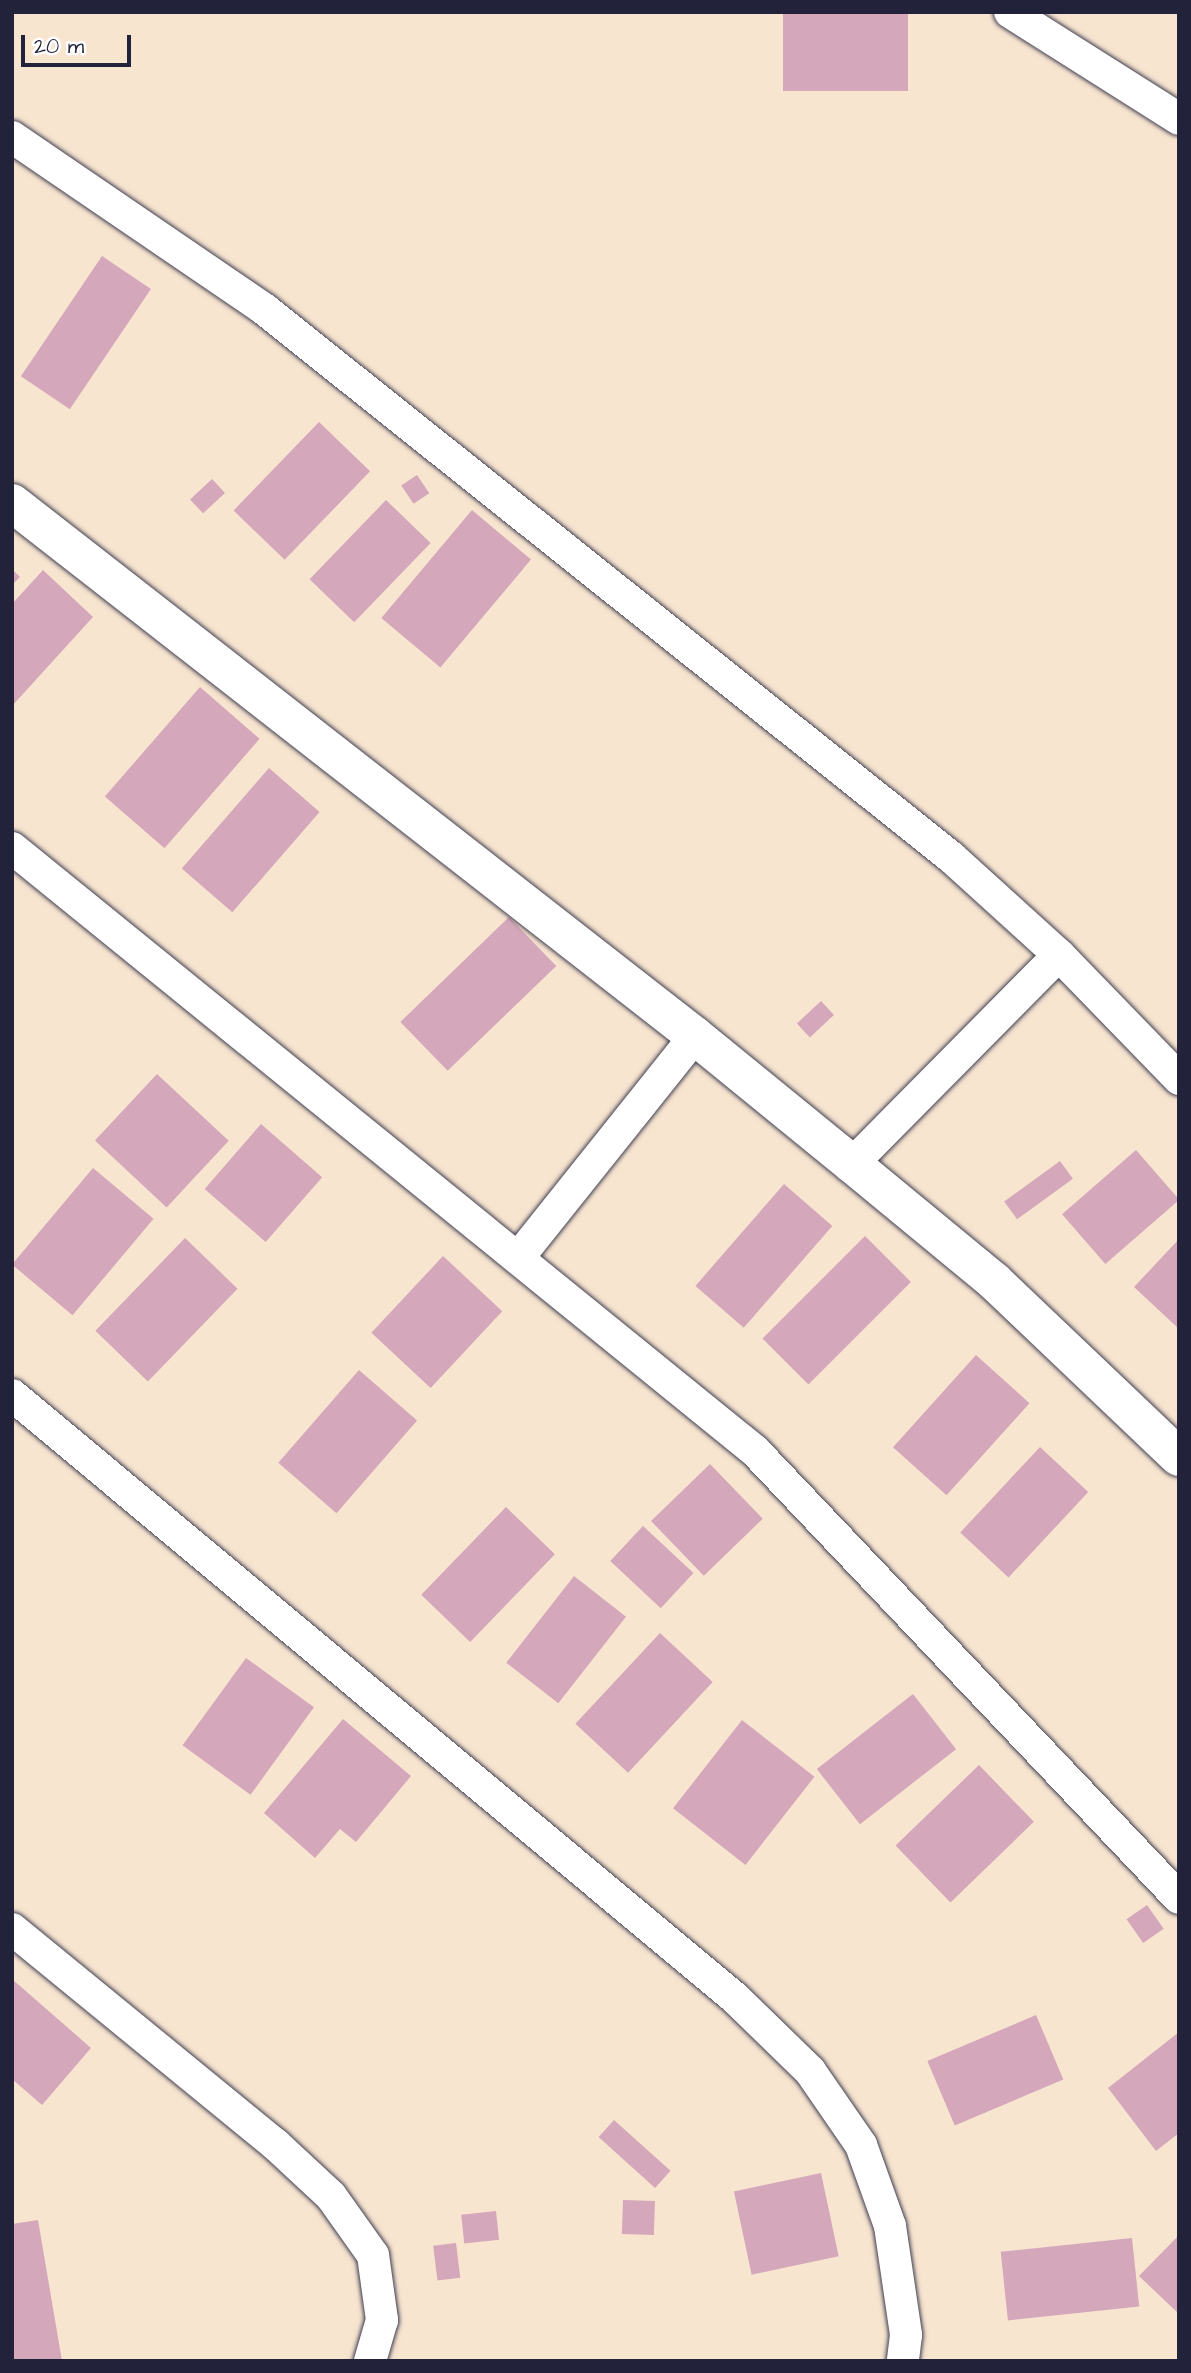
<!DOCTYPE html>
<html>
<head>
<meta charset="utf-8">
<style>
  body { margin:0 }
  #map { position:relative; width:1191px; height:2373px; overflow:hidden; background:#f7e5d0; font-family:"Architects Daughter",sans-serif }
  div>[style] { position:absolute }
  .building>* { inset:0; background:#d5a7bb; transform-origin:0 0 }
  .roads { filter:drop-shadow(0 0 2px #423f51) drop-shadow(0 0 2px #423f51) }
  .minor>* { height:32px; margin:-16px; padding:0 16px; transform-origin:16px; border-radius:16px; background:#fff }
  .tertiary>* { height:38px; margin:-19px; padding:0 19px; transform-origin:19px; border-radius:19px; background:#fff }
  span { translate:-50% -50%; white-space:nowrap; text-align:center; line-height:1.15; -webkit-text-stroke:5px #fff; paint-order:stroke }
  .frame { position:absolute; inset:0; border:14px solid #22223b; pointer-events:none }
  .scale { position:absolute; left:21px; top:35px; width:110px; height:32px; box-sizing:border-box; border:4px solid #22223b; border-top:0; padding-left:9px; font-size:21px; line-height:24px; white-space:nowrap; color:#22223b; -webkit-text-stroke:5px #fff; paint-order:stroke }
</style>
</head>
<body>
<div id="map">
  <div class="building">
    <i style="left:783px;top:12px;width:125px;height:79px"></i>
    <i style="left:102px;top:256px;width:59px;height:145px;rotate:34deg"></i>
    <i style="left:319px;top:422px;width:71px;height:123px;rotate:44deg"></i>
    <i style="left:417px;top:475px;width:22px;height:19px;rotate:56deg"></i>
    <i style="left:212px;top:479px;width:19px;height:30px;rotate:47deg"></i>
    <i style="left:386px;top:500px;width:62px;height:110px;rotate:44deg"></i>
    <i style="left:472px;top:510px;width:77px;height:141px;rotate:40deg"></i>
    <i style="clip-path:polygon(12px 569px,20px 577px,12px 585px)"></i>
    <i style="clip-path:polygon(43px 570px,93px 617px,12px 706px,12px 604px)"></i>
    <i style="left:200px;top:687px;width:79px;height:145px;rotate:41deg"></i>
    <i style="left:269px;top:768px;width:67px;height:133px;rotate:41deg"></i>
    <i style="left:509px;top:917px;width:68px;height:151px;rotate:46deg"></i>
    <i style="left:821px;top:1001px;width:19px;height:33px;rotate:47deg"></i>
    <i style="left:157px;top:1074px;width:98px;height:91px;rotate:43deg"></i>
    <i style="left:261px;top:1124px;width:81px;height:86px;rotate:41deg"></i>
    <i style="left:1136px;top:1150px;width:66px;height:98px;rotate:49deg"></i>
    <i style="left:1060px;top:1161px;width:22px;height:69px;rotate:54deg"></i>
    <i style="left:93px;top:1168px;width:79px;height:126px;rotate:40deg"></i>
    <i style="left:784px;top:1184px;width:64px;height:135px;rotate:41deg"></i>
    <i style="left:865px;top:1236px;width:65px;height:145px;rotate:45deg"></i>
    <i style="left:185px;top:1238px;width:73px;height:129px;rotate:44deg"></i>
    <i style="clip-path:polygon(1179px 1239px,1179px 1329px,1134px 1287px)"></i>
    <i style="left:443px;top:1256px;width:81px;height:105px;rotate:43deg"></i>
    <i style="left:976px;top:1355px;width:72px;height:124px;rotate:42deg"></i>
    <i style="left:359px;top:1370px;width:77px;height:123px;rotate:41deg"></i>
    <i style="left:1040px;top:1447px;width:66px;height:117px;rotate:43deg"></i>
    <i style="left:710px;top:1464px;width:76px;height:82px;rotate:46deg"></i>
    <i style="left:506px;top:1507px;width:68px;height:122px;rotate:44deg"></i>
    <i style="left:643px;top:1526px;width:69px;height:48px;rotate:43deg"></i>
    <i style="left:574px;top:1576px;width:66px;height:110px;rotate:38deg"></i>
    <i style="left:660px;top:1633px;width:72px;height:124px;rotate:43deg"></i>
    <i style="left:246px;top:1658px;width:84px;height:108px;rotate:36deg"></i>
    <i style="left:913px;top:1694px;width:70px;height:122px;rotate:52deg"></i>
    <i style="clip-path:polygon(343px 1719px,411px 1776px,356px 1842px,340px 1829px,315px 1858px,264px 1813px)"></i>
    <i style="left:742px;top:1720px;width:92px;height:112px;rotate:38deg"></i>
    <i style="left:979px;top:1765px;width:79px;height:116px;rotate:46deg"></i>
    <i style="left:1147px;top:1905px;width:29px;height:25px;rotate:55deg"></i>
    <i style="clip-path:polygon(12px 1979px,91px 2048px,42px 2105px,12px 2079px)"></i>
    <i style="left:1036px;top:2015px;width:70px;height:118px;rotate:67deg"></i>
    <i style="clip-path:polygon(1179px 2032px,1179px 2133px,1156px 2151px,1108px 2088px)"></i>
    <i style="left:614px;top:2120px;width:76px;height:23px;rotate:42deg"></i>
    <i style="left:821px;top:2173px;width:85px;height:89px;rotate:78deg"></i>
    <i style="left:623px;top:2200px;width:32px;height:34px;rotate:2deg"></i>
    <i style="left:496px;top:2211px;width:29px;height:35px;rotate:84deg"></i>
    <i style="clip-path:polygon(38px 2220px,62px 2361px,12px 2361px,12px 2224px)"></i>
    <i style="clip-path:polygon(1179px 2235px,1179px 2314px,1139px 2276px)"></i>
    <i style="left:1132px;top:2238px;width:69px;height:132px;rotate:84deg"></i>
    <i style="left:456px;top:2243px;width:35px;height:23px;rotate:83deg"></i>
  </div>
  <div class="roads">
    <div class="minor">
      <i style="left:1010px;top:12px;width:200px;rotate:32.3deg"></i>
      <i style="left:12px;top:137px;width:305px;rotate:34.3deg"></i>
      <i style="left:264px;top:309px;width:879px;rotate:38.58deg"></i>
      <i style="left:951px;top:857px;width:146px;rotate:42.2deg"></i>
      <i style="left:1059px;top:955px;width:173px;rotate:45.9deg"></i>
      <i style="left:12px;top:848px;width:957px;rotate:39.06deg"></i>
      <i style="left:755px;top:1451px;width:616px;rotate:46.51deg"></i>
      <i style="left:852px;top:1164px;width:294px;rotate:-45.3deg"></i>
      <i style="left:518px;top:1258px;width:284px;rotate:-51.4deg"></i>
      <i style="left:12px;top:1395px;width:941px;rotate:39.83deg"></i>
      <i style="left:735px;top:1998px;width:105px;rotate:44.2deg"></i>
      <i style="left:810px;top:2071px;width:90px;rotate:55.4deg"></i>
      <i style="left:861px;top:2145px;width:86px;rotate:70.3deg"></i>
      <i style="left:890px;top:2226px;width:110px;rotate:81.6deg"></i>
      <i style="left:906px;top:2335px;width:26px;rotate:97deg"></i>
      <i style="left:12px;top:1929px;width:340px;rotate:39.3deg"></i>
      <i style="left:275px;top:2144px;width:76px;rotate:42.9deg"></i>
      <i style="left:331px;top:2196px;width:72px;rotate:54.6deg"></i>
      <i style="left:373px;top:2255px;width:66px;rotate:82.1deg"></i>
      <i style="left:382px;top:2320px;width:43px;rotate:106.3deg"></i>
    </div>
    <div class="tertiary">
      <i style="left:12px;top:503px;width:866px;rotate:37.97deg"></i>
      <i style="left:695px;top:1036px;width:203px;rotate:39.2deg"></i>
      <i style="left:852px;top:1164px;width:184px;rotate:39.5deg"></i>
      <i style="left:994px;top:1281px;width:255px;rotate:43.6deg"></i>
    </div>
  </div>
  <div class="frame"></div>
  <div class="scale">20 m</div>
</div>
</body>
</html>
